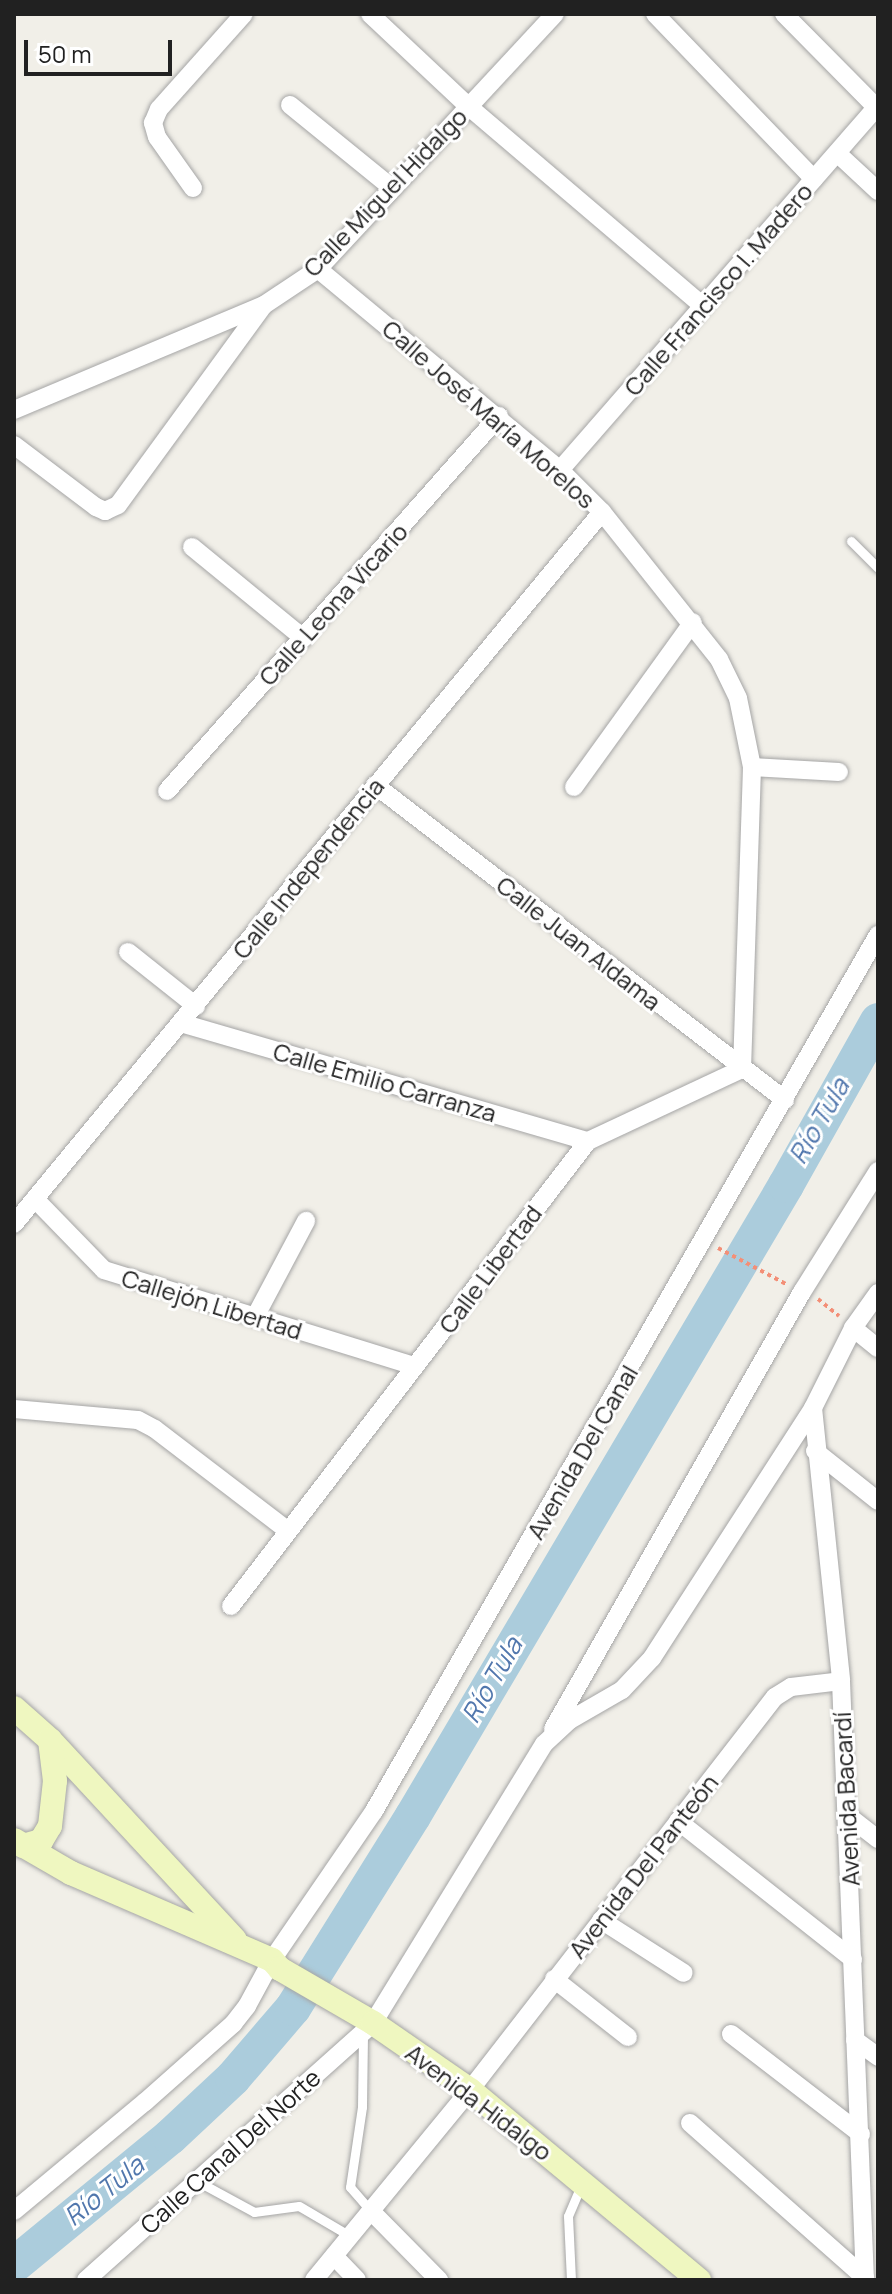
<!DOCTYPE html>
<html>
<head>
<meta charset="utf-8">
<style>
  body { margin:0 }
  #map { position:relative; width:892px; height:2294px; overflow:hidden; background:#f1efe8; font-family:Manrope,sans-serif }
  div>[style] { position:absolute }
  .river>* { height:36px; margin:-18px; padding:0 18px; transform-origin:18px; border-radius:18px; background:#abccdc }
  .path>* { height:4px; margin-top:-2px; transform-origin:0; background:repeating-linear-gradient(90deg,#f38f77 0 4px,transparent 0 8px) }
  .roads { filter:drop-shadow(0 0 2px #a5a5a5) drop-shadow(0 0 2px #a5a5a5) }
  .lane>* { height:9px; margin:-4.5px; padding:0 4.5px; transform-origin:4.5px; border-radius:4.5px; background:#fff }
  .street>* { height:18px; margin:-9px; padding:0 9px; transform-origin:9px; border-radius:9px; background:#fff }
  .secondary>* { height:24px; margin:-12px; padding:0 12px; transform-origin:12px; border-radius:12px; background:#eff7c0 }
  span { translate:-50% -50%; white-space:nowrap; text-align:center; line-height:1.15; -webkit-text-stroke:6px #fff; paint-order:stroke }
  .street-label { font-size:24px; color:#212121 }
  .water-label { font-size:26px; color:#5177ad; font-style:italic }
  .frame { position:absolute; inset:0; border:16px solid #212121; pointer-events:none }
  .scale { position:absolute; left:24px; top:40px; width:148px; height:36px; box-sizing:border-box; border:4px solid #212121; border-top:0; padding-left:10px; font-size:24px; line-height:28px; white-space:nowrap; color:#212121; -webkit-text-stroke:6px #fff; paint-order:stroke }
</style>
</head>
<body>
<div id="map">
  <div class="river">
    <i style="left:14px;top:2265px;width:202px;rotate:-39.4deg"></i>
    <i style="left:170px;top:2137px;width:86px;rotate:-43.1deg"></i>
    <i style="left:233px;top:2078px;width:92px;rotate:-49.4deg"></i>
    <i style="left:293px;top:2008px;width:226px;rotate:-58deg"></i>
    <i style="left:413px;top:1816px;width:733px;rotate:-59.41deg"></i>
    <i style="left:786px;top:1185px;width:188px;rotate:-60.7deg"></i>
  </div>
  <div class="path">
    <i style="left:718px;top:1248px;width:79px;rotate:27.9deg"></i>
    <i style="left:818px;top:1299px;width:27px;rotate:39deg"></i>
  </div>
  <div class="roads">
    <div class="lane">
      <i style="left:851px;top:541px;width:38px;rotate:45deg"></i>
      <i style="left:363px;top:2035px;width:72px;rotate:90.8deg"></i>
      <i style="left:362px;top:2107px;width:81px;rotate:98.5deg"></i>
      <i style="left:350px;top:2187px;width:32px;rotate:49deg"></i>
      <i style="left:197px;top:2181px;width:65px;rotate:28.5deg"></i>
      <i style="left:254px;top:2212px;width:45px;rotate:-7.6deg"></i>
      <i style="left:299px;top:2206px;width:59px;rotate:30.5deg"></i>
      <i style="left:571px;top:2280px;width:64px;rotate:-92.7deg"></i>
      <i style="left:568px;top:2216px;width:34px;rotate:-67deg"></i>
    </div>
    <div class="street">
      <i style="left:370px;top:14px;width:134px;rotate:43.2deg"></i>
      <i style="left:468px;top:106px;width:309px;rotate:40.4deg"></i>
      <i style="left:655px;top:14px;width:229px;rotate:46.1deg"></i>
      <i style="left:784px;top:14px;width:132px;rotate:45.3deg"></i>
      <i style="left:290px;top:105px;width:132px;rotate:39.1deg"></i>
      <i style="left:837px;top:153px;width:56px;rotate:42.8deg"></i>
      <i style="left:193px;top:188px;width:62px;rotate:-125.2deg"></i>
      <i style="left:157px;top:137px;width:15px;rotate:-106deg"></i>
      <i style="left:153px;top:123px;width:15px;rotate:-67deg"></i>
      <i style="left:159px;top:109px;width:127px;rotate:-48.2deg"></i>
      <i style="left:14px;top:410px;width:271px;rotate:-22.8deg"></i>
      <i style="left:264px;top:305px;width:65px;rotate:-33.7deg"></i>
      <i style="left:318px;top:269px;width:348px;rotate:-47.1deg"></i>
      <i style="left:14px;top:445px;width:103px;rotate:37.1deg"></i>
      <i style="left:96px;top:507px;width:10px;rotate:24deg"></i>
      <i style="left:105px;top:511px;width:14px;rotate:-25deg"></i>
      <i style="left:118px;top:505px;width:246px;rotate:-53.9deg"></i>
      <i style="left:560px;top:470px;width:483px;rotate:-48.9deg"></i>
      <i style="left:192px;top:547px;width:144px;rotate:39.3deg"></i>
      <i style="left:752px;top:767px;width:87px;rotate:3.3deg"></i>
      <i style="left:375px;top:785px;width:517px;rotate:37.53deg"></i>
      <i style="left:574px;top:787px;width:203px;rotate:-54.2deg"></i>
      <i style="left:167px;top:791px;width:501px;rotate:-48.48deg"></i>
      <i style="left:128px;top:952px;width:87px;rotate:38.5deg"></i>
      <i style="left:181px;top:1023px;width:424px;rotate:16.2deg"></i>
      <i style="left:35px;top:1199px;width:99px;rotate:45.8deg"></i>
      <i style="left:104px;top:1270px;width:325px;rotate:17.2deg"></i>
      <i style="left:14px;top:1224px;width:923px;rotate:-50.45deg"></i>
      <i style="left:255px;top:1317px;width:109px;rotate:-62deg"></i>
      <i style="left:853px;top:1328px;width:32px;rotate:39deg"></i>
      <i style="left:813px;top:1408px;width:274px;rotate:84.1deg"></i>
      <i style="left:841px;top:1681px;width:599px;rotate:87.71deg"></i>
      <i style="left:14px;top:1409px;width:124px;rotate:5.1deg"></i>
      <i style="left:138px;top:1420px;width:19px;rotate:28deg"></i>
      <i style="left:155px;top:1429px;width:166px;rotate:37.4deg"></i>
      <i style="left:815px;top:1451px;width:80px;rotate:38.4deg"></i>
      <i style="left:231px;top:1606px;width:586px;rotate:-52.49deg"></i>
      <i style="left:588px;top:1141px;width:170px;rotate:-25.1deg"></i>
      <i style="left:742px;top:1069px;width:302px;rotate:-88.1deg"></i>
      <i style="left:752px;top:767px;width:70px;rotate:-101.5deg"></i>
      <i style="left:738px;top:698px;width:43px;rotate:-116deg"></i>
      <i style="left:719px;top:659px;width:188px;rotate:-128.5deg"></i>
      <i style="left:602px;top:512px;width:59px;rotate:-135deg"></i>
      <i style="left:560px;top:470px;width:315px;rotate:-140.3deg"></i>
      <i style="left:553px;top:1729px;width:503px;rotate:-60.33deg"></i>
      <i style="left:802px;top:1292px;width:143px;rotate:-57.9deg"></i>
      <i style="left:847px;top:1815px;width:39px;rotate:38deg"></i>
      <i style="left:678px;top:1821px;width:223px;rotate:38.3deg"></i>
      <i style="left:601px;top:1920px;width:98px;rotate:32.6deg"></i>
      <i style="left:554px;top:1979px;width:94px;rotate:38.1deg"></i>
      <i style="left:731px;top:2034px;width:164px;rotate:37.6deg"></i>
      <i style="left:855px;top:2040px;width:29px;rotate:36deg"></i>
      <i style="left:690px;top:2123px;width:234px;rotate:41.5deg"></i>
      <i style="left:14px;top:2211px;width:170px;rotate:-39.8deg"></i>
      <i style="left:145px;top:2102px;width:118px;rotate:-41.6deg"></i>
      <i style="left:233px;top:2024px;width:23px;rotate:-52deg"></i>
      <i style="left:247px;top:2006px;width:52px;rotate:-61.5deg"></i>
      <i style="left:272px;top:1960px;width:181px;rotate:-55.6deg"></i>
      <i style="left:374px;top:1811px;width:1011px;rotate:-60.09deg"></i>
      <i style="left:371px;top:2211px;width:97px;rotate:45.4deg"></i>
      <i style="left:334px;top:2256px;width:33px;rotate:46deg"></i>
      <i style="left:86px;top:2280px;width:385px;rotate:-41.8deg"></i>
      <i style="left:373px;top:2023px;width:327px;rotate:-58.5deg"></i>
      <i style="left:544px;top:1744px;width:35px;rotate:-43deg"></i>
      <i style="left:570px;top:1720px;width:60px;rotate:-30deg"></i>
      <i style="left:622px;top:1690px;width:44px;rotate:-46.8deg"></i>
      <i style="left:652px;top:1658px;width:297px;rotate:-57.2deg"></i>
      <i style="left:813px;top:1408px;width:89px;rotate:-63.4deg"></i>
      <i style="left:853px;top:1328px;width:43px;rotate:-54.5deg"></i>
      <i style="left:314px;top:2280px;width:246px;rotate:-50.6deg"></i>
      <i style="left:470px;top:2090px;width:497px;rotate:-52.2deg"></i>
      <i style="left:775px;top:1697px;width:19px;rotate:-32deg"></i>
      <i style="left:791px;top:1687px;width:50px;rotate:-6.8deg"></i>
    </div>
    <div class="secondary">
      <i style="left:14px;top:1708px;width:48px;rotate:41.6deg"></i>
      <i style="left:50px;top:1740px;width:272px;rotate:47.2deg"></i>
      <i style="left:14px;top:1840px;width:66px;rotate:30.1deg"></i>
      <i style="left:71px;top:1873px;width:219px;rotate:23.4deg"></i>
      <i style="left:272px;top:1960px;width:12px;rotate:48deg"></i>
      <i style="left:280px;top:1969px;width:108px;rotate:30.1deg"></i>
      <i style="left:373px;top:2023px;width:118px;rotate:34.6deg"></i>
      <i style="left:470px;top:2090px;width:298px;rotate:39.7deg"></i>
      <i style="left:23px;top:1846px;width:19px;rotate:-16deg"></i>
      <i style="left:41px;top:1841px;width:17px;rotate:-59deg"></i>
      <i style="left:50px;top:1826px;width:45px;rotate:-83.7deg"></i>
      <i style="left:55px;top:1781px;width:41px;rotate:-97deg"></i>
    </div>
  </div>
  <div class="street-label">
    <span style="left:385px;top:192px;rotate:-46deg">Calle Miguel Hidalgo</span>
    <span style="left:718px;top:289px;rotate:-49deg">Calle Francisco I. Madero</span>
    <span style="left:489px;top:414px;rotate:41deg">Calle José María Morelos</span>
    <span style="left:333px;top:604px;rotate:-48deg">Calle Leona Vicario</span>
    <span style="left:308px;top:868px;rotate:-51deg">Calle Independencia</span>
    <span style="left:579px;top:943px;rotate:38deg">Calle Juan Aldama</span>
    <span style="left:385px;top:1082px;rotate:16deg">Calle Emilio Carranza</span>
    <span style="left:490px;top:1269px;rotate:-53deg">Calle Libertad</span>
    <span style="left:212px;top:1304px;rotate:17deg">Callejón Libertad</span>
    <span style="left:582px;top:1452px;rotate:-60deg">Avenida Del Canal</span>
    <span style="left:846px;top:1799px;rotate:-93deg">Avenida Bacardí</span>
    <span style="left:643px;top:1866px;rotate:-52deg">Avenida Del Panteón</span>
    <span style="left:479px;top:2102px;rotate:37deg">Avenida Hidalgo</span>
    <span style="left:230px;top:2151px;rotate:-42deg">Calle Canal Del Norte</span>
  </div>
  <div class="water-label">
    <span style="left:819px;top:1121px;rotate:-60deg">Río Tula</span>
    <span style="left:492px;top:1680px;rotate:-60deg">Río Tula</span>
    <span style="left:104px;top:2191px;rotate:-39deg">Río Tula</span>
  </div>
  <div class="frame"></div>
  <div class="scale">50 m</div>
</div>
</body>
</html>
